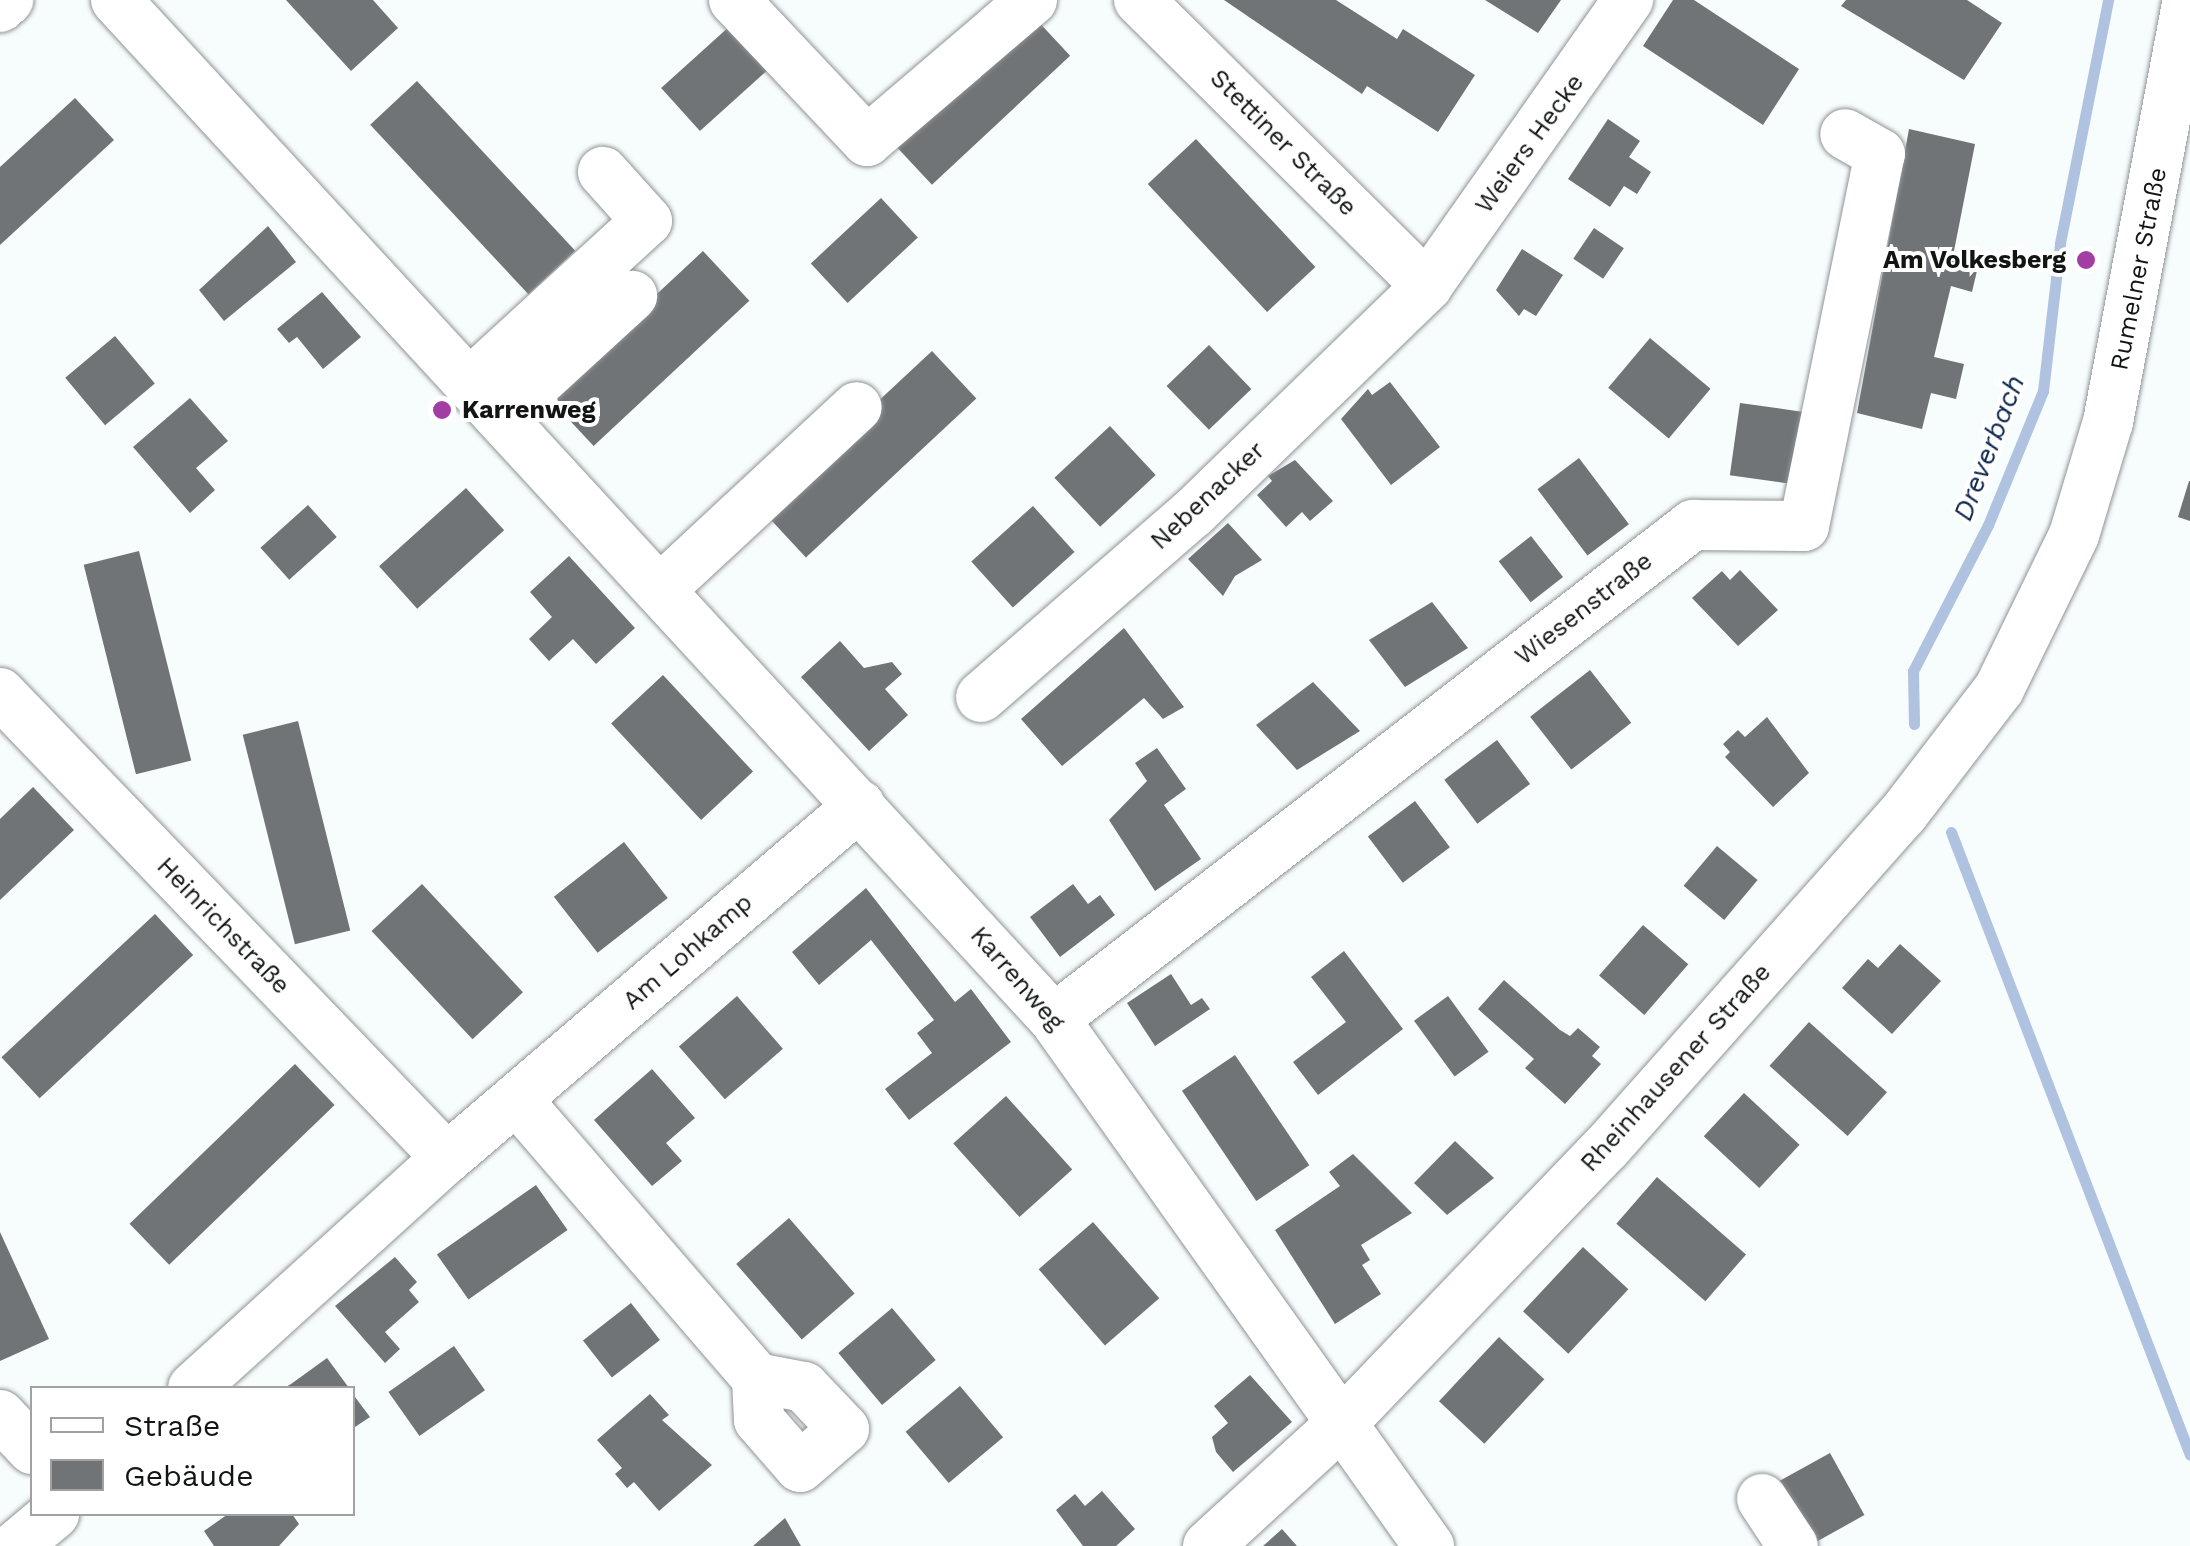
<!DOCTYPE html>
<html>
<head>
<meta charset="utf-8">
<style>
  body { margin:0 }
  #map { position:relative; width:2190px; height:1546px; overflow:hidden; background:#f7fcfd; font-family:"Work Sans",sans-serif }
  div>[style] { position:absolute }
  .stream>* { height:11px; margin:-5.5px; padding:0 5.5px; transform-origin:5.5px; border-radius:5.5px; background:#afc2e0 }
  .building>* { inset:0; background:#717477; transform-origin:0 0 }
  .roads { filter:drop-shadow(0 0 2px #8f9495) drop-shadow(0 0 2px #8f9495) }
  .minor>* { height:50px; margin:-25px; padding:0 25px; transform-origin:25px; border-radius:25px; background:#fff }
  .dots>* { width:28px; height:28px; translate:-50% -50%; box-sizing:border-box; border:5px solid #fff; border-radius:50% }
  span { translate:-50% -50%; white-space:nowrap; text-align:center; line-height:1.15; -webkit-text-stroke:8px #fff; paint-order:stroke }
  .street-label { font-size:25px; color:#131515 }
  .poi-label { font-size:25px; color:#131515; font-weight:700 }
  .right { translate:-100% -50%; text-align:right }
  .left { translate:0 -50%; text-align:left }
  .water-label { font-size:28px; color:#0f284e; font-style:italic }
  .legend { position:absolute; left:30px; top:1386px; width:325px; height:130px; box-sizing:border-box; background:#fff; border:2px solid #a1a1a1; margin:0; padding:12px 18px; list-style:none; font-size:30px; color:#131515 }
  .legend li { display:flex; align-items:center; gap:20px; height:50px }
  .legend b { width:50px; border:2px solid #a1a1a1 }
</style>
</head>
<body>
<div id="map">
  <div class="stream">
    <i style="left:1914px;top:724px;width:53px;rotate:-91.1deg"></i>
    <i style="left:1913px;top:671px;width:164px;rotate:-62.8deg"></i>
    <i style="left:1988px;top:525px;width:145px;rotate:-67.7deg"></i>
    <i style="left:2043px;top:391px;width:149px;rotate:-83.4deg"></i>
    <i style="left:2060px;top:243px;width:248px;rotate:-78.8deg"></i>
    <i style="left:1951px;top:832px;width:667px;rotate:69.01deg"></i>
  </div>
  <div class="building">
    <i style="clip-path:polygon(286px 0,373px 0,398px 28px,351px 71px)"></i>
    <i style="clip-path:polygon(1224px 0,1336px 0,1397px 39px,1403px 29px,1475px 75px,1438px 132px,1367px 86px,1362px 94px)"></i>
    <i style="clip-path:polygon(1485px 0,1561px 0,1538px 33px)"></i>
    <i style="clip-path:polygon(1673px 0,1694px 0,1799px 69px,1763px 125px,1643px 46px)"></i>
    <i style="clip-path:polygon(1846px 0,1967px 0,2002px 23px,1964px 80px,1841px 6px)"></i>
    <i style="left:1034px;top:17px;width:53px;height:189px;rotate:47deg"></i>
    <i style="left:731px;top:25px;width:58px;height:94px;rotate:48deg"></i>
    <i style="left:417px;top:81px;width:232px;height:64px;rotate:47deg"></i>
    <i style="clip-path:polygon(75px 98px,114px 140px,0 245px,0 167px)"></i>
    <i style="clip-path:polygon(1608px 119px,1640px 141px,1629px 157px,1651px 172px,1637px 194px,1624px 186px,1610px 207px,1568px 179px)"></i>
    <i style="clip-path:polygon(1909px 129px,1975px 144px,1954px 251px,1980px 258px,1972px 292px,1951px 286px,1934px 357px,1964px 364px,1956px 399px,1931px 393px,1922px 429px,1857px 413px)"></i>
    <i style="left:1196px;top:139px;width:175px;height:66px;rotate:47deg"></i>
    <i style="left:881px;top:198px;width:54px;height:96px;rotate:47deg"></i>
    <i style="clip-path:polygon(268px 226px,296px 262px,224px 321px,199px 290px)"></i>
    <i style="left:1594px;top:228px;width:36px;height:37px;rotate:34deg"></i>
    <i style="clip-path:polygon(1522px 249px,1563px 275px,1536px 316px,1524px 309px,1519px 316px,1496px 290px)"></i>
    <i style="left:703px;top:251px;width:68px;height:213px;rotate:47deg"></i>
    <i style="clip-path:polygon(322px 292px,361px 337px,323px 369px,297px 337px,289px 343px,277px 329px)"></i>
    <i style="left:115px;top:336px;width:62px;height:65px;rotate:50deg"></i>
    <i style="left:1650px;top:338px;width:79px;height:65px;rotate:40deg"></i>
    <i style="left:1209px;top:345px;width:61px;height:59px;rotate:46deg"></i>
    <i style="left:932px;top:351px;width:65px;height:233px;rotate:47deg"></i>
    <i style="clip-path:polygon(1390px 382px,1440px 447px,1391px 485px,1341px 419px,1368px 389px,1372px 395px)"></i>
    <i style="clip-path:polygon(190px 398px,228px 441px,196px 468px,215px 490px,190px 513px,133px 447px)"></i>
    <i style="left:1740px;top:403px;width:64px;height:73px;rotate:8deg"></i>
    <i style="left:1110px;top:426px;width:67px;height:76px;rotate:47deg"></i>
    <i style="left:1579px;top:458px;width:83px;height:52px;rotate:53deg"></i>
    <i style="clip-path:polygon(1295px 460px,1333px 501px,1310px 521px,1302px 512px,1286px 527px,1257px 495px,1272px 481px,1268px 476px)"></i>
    <i style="clip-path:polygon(2189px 481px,2190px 481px,2190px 521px,2178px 517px)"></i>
    <i style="left:466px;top:488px;width:57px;height:117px;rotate:48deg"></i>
    <i style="left:308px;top:505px;width:43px;height:64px;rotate:48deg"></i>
    <i style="left:1033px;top:506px;width:62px;height:83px;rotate:48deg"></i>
    <i style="clip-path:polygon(1228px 523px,1262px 560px,1235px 576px,1223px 596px,1188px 559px)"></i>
    <i style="left:1531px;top:536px;width:52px;height:41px;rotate:52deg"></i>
    <i style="left:139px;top:551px;width:216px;height:57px;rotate:76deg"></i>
    <i style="clip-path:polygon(569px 556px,635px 628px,596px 664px,573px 639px,549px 661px,529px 639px,552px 617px,530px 592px)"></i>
    <i style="clip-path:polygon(1740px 570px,1778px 610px,1738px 646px,1692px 598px,1722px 571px,1730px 580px)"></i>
    <i style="clip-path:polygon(1432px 602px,1468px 648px,1405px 687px,1369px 640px)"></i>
    <i style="clip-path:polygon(1124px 628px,1184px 707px,1163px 719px,1144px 698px,1062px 766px,1021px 719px)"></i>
    <i style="clip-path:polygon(840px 641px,864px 668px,892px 662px,902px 674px,885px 689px,908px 715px,869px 751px,801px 677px)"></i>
    <i style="left:1590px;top:670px;width:67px;height:76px;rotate:52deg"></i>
    <i style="left:663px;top:675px;width:132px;height:71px;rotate:47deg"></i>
    <i style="clip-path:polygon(1313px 682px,1360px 731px,1297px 770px,1256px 725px)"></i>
    <i style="clip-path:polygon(1767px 717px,1809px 773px,1773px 807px,1725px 757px,1730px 752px,1723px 744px,1738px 730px,1745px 737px)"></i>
    <i style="left:298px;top:721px;width:216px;height:57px;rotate:76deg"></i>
    <i style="left:1497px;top:740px;width:55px;height:66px;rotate:53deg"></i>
    <i style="clip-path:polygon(1157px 748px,1186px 789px,1164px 805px,1201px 859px,1155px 891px,1109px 820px,1147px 781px,1135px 763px)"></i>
    <i style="clip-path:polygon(33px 787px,74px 830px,0 900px,0 819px)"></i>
    <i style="left:1415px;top:801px;width:58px;height:59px;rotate:53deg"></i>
    <i style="left:624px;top:842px;width:71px;height:89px;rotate:52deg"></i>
    <i style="left:1717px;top:846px;width:53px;height:52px;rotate:40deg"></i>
    <i style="left:422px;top:884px;width:148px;height:69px;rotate:47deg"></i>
    <i style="clip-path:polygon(1073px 884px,1088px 904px,1100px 895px,1115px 915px,1060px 957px,1030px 917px)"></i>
    <i style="clip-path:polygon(866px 888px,955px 1002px,971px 989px,1011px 1042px,909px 1120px,885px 1089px,932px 1053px,917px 1033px,934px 1020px,871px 940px,819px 985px,792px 952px)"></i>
    <i style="left:155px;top:914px;width:56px;height:210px;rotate:47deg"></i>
    <i style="left:1643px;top:925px;width:60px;height:67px;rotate:41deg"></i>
    <i style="clip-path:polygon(1900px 944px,1941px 981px,1892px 1034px,1842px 988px,1868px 959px,1878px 968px)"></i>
    <i style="clip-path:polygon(1344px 951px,1403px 1029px,1318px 1095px,1293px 1062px,1346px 1022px,1311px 977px)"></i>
    <i style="clip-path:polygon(1171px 974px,1191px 1005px,1202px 998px,1210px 1009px,1155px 1046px,1127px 1003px)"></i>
    <i style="clip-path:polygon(1504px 980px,1560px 1030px,1570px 1036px,1578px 1028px,1600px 1047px,1592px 1056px,1601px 1064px,1565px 1104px,1525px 1068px,1534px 1059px,1478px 1009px)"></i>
    <i style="left:737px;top:996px;width:70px;height:77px;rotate:49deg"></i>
    <i style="left:1448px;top:996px;width:69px;height:42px;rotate:54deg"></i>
    <i style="left:1809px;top:1022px;width:105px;height:59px;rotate:42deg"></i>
    <i style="left:1235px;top:1055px;width:133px;height:64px;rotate:56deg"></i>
    <i style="left:295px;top:1064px;width:57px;height:230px;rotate:46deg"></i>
    <i style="clip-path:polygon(652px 1069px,695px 1118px,666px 1143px,682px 1161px,652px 1186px,594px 1120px)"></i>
    <i style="left:1744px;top:1093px;width:76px;height:59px;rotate:43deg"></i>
    <i style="left:1006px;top:1096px;width:99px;height:71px;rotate:48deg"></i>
    <i style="clip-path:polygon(1455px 1141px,1494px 1178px,1447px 1215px,1414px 1183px)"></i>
    <i style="clip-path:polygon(1353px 1154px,1412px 1213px,1361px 1245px,1370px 1260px,1362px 1265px,1381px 1294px,1335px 1324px,1275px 1230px,1340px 1186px,1329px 1172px)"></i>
    <i style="left:1657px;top:1177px;width:118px;height:62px;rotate:41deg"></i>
    <i style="left:536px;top:1185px;width:55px;height:121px;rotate:55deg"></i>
    <i style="left:789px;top:1218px;width:100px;height:70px;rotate:49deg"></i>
    <i style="left:1093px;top:1222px;width:101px;height:72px;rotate:49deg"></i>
    <i style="clip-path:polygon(0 1232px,49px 1339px,0 1361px)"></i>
    <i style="left:1583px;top:1247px;width:62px;height:88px;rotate:43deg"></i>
    <i style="clip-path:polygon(395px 1257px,417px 1282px,409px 1290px,419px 1302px,385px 1332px,400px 1349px,385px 1363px,335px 1306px)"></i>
    <i style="left:631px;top:1303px;width:47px;height:61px;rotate:52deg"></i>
    <i style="left:892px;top:1308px;width:68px;height:70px;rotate:50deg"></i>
    <i style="left:1499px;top:1337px;width:62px;height:88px;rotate:43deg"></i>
    <i style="left:454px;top:1346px;width:54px;height:80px;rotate:55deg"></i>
    <i style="clip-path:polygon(327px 1358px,349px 1388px,284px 1388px,291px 1384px)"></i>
    <i style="clip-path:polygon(1250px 1375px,1292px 1422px,1233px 1472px,1216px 1452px,1212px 1437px,1228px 1423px,1214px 1406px)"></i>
    <i style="left:960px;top:1386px;width:67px;height:71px;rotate:50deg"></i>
    <i style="clip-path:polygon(352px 1393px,370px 1417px,352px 1429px)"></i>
    <i style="clip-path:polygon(650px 1394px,669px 1415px,662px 1420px,712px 1465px,659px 1511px,634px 1482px,627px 1488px,615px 1474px,622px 1468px,597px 1440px)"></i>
    <i style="left:1830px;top:1453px;width:71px;height:62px;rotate:61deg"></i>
    <i style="clip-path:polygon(1102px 1491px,1135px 1529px,1116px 1546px,1083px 1546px,1056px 1510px,1075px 1494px,1085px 1506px)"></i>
    <i style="clip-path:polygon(228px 1514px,292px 1514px,299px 1524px,279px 1546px,214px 1546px,204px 1531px)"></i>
    <i style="clip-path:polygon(785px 1518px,801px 1546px,753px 1546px)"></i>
    <i style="clip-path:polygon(1282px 1529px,1297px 1546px,1263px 1546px)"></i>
  </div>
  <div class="roads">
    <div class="minor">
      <i style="left:116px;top:0;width:1385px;rotate:47.37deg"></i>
      <i style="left:1054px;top:1019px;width:647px;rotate:54.57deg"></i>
      <i style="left:734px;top:0;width:194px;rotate:46.7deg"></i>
      <i style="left:867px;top:141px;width:217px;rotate:-40.5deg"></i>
      <i style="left:1139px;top:0;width:406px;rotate:44.8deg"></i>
      <i style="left:0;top:7px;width:11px;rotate:-41deg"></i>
      <i style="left:470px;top:383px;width:240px;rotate:-42.5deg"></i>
      <i style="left:647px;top:221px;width:66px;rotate:-131.9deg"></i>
      <i style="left:501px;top:416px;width:178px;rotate:-42.5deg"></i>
      <i style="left:661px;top:589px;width:267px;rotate:-42.9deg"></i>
      <i style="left:0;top:693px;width:645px;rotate:46.13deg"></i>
      <i style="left:981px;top:697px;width:281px;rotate:-41deg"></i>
      <i style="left:1193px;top:513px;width:326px;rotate:-44.1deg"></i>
      <i style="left:1427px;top:286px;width:350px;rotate:-54.9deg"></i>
      <i style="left:1054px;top:1019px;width:808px;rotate:-37.71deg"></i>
      <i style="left:1693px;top:525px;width:111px;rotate:0.5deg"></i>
      <i style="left:1804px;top:526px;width:380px;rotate:-78.5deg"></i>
      <i style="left:1880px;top:154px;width:40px;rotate:-150.3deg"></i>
      <i style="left:516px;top:1099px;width:369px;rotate:49.2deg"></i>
      <i style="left:757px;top:1378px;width:42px;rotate:87.3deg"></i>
      <i style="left:759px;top:1420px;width:62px;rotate:48.9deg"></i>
      <i style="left:800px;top:1467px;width:58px;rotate:-40.8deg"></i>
      <i style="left:844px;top:1429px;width:58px;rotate:-133.6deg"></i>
      <i style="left:804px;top:1387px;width:48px;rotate:-169.2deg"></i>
      <i style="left:193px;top:1388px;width:343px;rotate:-42.2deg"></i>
      <i style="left:447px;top:1158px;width:543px;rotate:-40.52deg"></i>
      <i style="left:0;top:1415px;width:47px;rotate:46.7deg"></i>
      <i style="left:1762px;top:1499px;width:56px;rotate:56.6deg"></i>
      <i style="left:16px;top:1546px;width:50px;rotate:-40.1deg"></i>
      <i style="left:1208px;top:1546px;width:180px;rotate:-42.5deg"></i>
      <i style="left:1341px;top:1424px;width:384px;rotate:-46.2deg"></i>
      <i style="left:1607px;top:1147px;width:446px;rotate:-48.4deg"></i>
      <i style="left:1903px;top:814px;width:158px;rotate:-52.5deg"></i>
      <i style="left:1999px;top:689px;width:171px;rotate:-64deg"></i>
      <i style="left:2074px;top:535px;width:118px;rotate:-73.3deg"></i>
      <i style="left:2108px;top:422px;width:430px;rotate:-79.3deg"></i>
    </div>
  </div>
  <div class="dots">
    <i style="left:2086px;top:260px;background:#a13da3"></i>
    <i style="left:442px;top:410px;background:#a13da3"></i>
  </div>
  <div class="street-label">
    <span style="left:1283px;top:143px;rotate:45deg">Stettiner Straße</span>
    <span style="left:1530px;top:144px;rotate:-54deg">Weiers Hecke</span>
    <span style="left:2139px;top:269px;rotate:-79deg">Rumelner Straße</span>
    <span style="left:1208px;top:496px;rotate:-43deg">Nebenacker</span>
    <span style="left:1584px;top:609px;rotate:-38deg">Wiesenstraße</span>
    <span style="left:223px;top:926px;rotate:46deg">Heinrichstraße</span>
    <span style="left:688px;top:952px;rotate:-41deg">Am Lohkamp</span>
    <span style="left:1017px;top:979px;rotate:49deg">Karrenweg</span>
    <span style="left:1676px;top:1068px;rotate:-48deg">Rheinhausener Straße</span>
  </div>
  <div class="poi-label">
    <span class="right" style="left:2066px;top:260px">Am Volkesberg</span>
    <span class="left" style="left:462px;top:410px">Karrenweg</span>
  </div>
  <div class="water-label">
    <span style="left:1989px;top:448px;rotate:-69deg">Dreverbach</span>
  </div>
  <ul class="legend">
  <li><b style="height:12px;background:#fff"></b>Straße</li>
  <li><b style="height:28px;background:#717477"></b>Gebäude</li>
  </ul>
</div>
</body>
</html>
